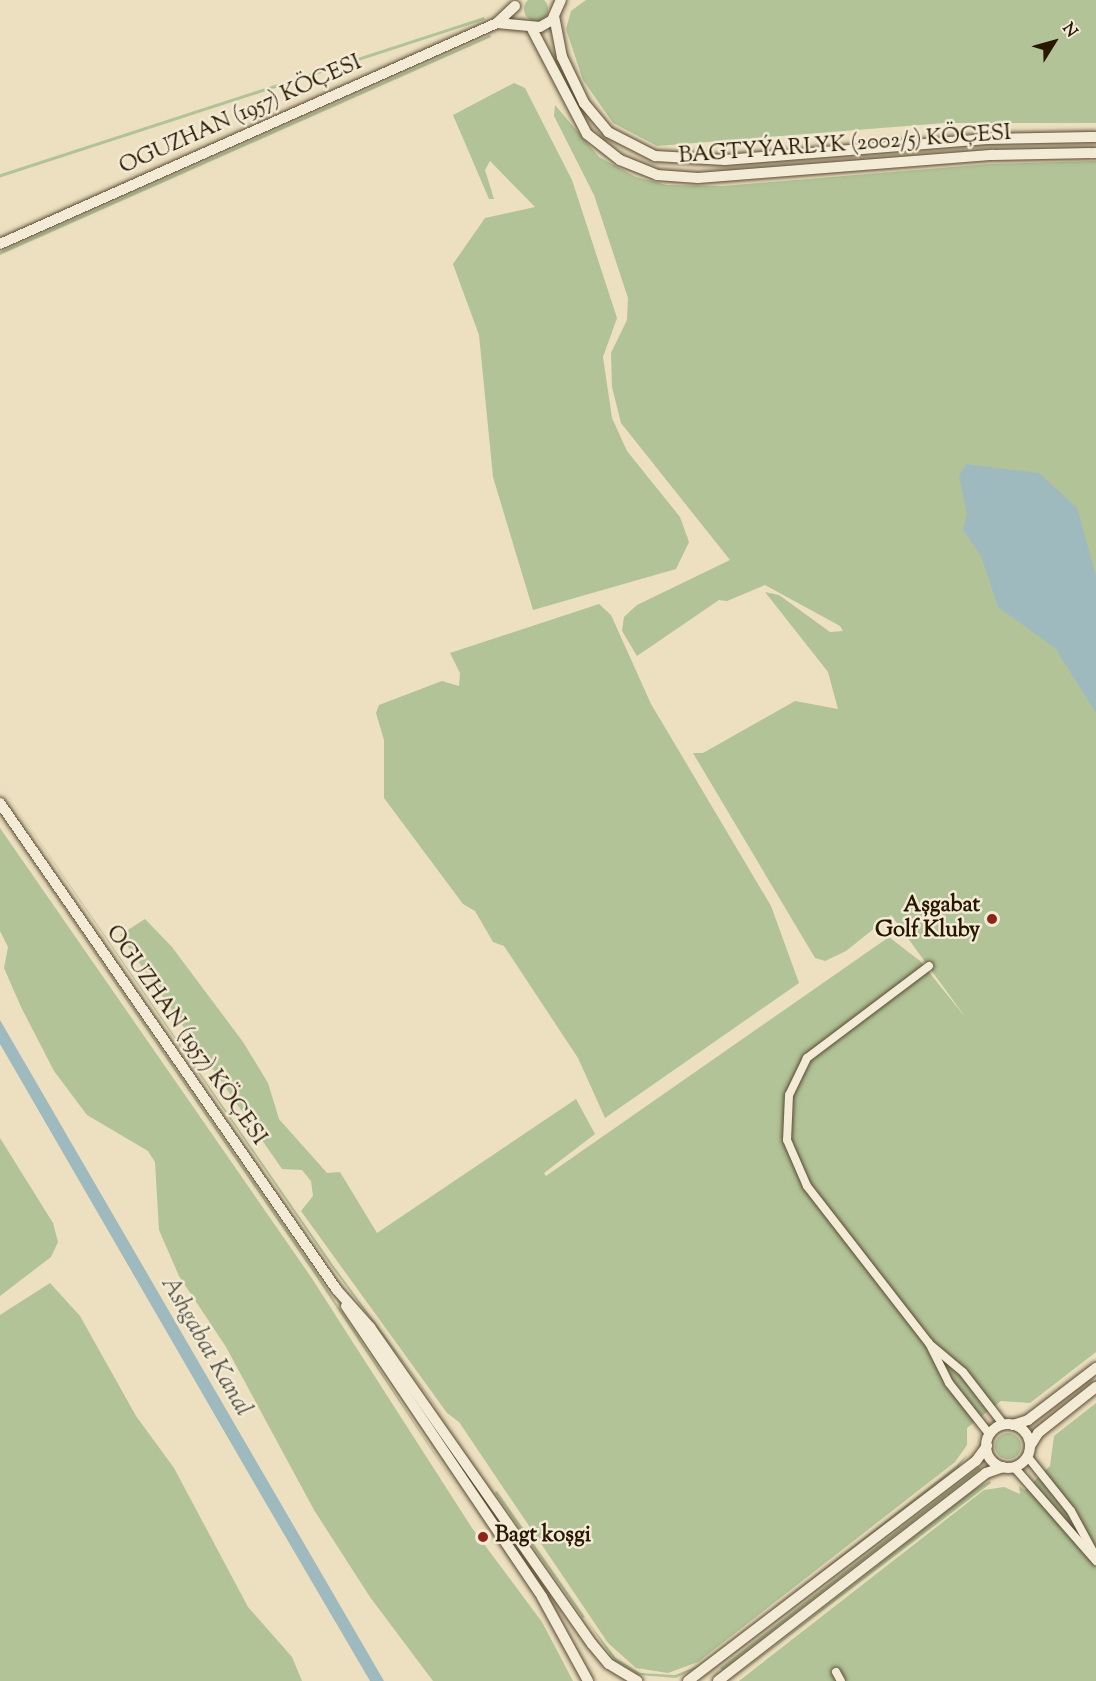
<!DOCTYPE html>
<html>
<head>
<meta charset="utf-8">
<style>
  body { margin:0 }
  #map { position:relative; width:1096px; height:1681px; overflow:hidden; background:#ece0c0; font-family:"Sorts Mill Goudy",serif }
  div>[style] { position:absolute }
  .green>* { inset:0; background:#b1c397; transform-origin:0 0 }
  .round { border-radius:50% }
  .water>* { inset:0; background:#9fbabe }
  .roads { filter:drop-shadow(0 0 2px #584931) drop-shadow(0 0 2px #584931) }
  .street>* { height:8px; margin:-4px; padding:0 4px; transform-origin:4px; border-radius:4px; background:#f3ebd6 }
  .secondary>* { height:10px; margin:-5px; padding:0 5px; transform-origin:5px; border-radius:5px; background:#f3ebd6 }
  .secondary>.ring { margin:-5px; padding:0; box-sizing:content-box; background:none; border:10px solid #f3ebd6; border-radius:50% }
  .dots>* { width:16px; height:16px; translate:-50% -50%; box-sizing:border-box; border:3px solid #f3ebd6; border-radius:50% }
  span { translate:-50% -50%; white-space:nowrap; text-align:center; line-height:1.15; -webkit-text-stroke:5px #f3ebd6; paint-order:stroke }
  .street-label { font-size:22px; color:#271701 }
  .poi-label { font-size:22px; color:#271701; font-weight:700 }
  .right { translate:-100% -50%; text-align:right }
  .left { translate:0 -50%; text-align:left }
  .water-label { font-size:24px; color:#515043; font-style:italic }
  .north { position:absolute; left:1024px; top:12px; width:60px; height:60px; -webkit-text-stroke:4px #f3ebd6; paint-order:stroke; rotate:53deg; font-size:16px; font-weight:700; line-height:24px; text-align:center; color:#271701 }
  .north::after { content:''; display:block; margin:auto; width:21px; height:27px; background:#271701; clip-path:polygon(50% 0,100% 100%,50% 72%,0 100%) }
</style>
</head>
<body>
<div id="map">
  <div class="green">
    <i class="round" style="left:524px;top:-3px;width:24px;height:24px"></i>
    <i style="clip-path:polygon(586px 0,1096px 0,1096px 123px,944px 123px,657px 146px,613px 123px,583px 80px,566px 29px,571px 11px)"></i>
    <i style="left:484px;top:17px;width:3px;height:530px;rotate:72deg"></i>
    <i style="clip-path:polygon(490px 35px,491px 37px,0 255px,0 252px)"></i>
    <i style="clip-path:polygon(514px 83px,525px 88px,572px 180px,617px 318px,603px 357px,612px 418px,627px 451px,680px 517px,689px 542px,676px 569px,533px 610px,493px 477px,479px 335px,453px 264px,485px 218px,535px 207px,490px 161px,485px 170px,494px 199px,489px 199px,453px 115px)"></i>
    <i style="clip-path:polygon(555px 105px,599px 157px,636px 177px,667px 185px,722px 186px,989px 164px,1096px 161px,1096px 1352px,1030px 1403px,1001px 1401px,967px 1428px,967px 1445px,955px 1462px,698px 1662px,668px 1673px,636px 1668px,608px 1643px,459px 1422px,447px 1413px,301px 1211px,313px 1196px,311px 1181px,302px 1170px,282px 1169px,120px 935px,145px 919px,172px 947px,243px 1042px,268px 1083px,279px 1119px,327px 1173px,340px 1172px,377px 1233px,576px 1099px,595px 1134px,544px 1173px,546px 1176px,889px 937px,920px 961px,966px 1018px,891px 915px,846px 951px,825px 961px,815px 958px,693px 753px,703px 753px,795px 701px,838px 709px,828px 672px,765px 592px,779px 595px,830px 632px,843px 631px,840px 626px,765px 585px,727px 601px,719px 600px,637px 656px,622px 631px,624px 617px,637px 605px,730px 560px,621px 423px,612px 387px,611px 353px,627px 320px,628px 298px,594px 195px,554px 116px)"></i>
    <i style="clip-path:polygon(599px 604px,611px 615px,651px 704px,771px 906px,799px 983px,605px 1118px,578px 1058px,504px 946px,493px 942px,475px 911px,463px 904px,384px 798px,384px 740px,376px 713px,379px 705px,442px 681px,459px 686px,460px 673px,450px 653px)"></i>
    <i style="clip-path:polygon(0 784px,333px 1265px,451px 1426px,331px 1266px)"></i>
    <i style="clip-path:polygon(0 816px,317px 1274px,468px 1505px,315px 1275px)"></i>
    <i style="clip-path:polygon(0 828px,311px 1277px,472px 1528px,542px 1622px,573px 1681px,433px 1681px,370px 1597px,314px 1510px,226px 1347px,179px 1276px,159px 1230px,155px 1162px,148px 1151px,87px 1115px,54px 1071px,21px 1007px,4px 968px,8px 947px,0 931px)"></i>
    <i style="clip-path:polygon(0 1138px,53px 1223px,58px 1242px,51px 1257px,0 1296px)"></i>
    <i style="clip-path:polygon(50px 1283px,80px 1316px,136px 1416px,174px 1468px,248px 1607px,292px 1657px,302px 1681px,0 1681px,0 1315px)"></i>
    <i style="clip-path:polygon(1096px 1403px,1096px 1681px,739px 1681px,984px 1490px,1004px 1487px,1020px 1494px,1019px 1486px,1025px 1490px,1050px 1466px,1054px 1436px)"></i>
    <i class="round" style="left:995px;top:1433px;width:26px;height:26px"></i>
    <i style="clip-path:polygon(967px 1455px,958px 1468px,777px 1606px,956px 1466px)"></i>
    <i style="clip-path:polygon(979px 1467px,980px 1469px,722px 1670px,720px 1668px)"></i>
    <i style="clip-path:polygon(990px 1481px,991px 1483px,730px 1681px,975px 1489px)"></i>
    <i style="clip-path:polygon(497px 1491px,585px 1617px,583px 1618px,495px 1493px)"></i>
    <i style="clip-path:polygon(588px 1622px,616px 1658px,640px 1673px,675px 1675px,708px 1662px,676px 1678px,639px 1675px,614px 1660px)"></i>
  </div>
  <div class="water">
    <i style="clip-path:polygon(966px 464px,1039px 473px,1077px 508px,1096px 576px,1096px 713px,1055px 648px,998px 607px,981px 556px,963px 530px,967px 514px,959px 476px)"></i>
    <i style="clip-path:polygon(0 1020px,252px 1454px,384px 1681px,370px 1681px,264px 1500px,0 1044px)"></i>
  </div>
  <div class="roads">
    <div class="street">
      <i style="left:929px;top:966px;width:153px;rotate:143deg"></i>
      <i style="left:807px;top:1058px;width:41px;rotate:115.9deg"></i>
      <i style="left:789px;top:1095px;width:45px;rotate:92.5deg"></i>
      <i style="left:787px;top:1140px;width:50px;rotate:66.5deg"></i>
      <i style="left:807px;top:1186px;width:199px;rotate:52.2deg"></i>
      <i style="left:929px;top:1343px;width:45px;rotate:63.4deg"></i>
      <i style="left:949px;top:1383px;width:66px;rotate:51.7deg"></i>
      <i style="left:932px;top:1346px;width:40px;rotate:40deg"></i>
      <i style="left:963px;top:1372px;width:67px;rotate:52.3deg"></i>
      <i style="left:1027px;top:1456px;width:70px;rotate:51.3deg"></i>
      <i style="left:1071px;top:1511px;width:52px;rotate:61.5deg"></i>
      <i style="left:1014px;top:1467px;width:125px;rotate:48.9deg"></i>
      <i style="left:836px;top:1672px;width:10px;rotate:61deg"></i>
    </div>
    <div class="secondary">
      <i style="left:515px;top:6px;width:25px;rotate:137deg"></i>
      <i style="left:497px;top:23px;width:43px;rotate:5.3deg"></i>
      <i style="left:540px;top:27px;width:14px;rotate:-30deg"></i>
      <i style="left:552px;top:20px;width:22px;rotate:-66deg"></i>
      <i style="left:554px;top:16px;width:42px;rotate:79deg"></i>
      <i style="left:562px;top:57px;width:51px;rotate:64.4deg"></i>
      <i style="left:584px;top:103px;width:38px;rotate:50deg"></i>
      <i style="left:608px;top:132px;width:53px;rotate:27.1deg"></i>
      <i style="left:655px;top:156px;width:70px;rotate:3.3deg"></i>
      <i style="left:725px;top:160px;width:263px;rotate:-4.6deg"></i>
      <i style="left:987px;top:139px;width:109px;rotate:-1.1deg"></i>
      <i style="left:531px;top:27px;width:121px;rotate:62.4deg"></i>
      <i style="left:587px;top:134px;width:42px;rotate:38.2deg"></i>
      <i style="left:620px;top:160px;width:40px;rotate:22deg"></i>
      <i style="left:657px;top:175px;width:41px;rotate:4.2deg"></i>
      <i style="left:698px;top:178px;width:296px;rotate:-4.5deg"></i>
      <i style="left:993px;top:155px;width:103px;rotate:-1.1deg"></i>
      <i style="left:0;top:244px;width:544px;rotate:-23.97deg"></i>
      <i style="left:0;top:803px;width:592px;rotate:55.32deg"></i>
      <i style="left:337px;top:1290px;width:50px;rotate:48.3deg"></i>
      <i style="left:370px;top:1327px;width:387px;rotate:55deg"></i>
      <i style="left:592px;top:1644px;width:26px;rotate:50deg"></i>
      <i style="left:609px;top:1664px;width:33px;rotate:31deg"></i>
      <i style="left:346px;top:1306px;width:351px;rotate:56deg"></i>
      <i style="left:542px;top:1597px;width:96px;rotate:61.3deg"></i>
      <i class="ring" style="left:986px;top:1424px;width:34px;height:34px"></i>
      <i style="left:1013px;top:1425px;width:16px;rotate:-18deg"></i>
      <i style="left:1028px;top:1420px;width:86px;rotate:-37.4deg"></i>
      <i style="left:1030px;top:1446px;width:15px;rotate:-58deg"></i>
      <i style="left:1038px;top:1433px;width:74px;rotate:-38.4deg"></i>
      <i style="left:688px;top:1681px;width:362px;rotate:-37.4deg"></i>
      <i style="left:976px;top:1461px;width:19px;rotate:-54deg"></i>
      <i style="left:718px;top:1681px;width:339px;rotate:-37.8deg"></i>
      <i style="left:986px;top:1473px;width:18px;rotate:-19deg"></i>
    </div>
  </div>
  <div class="dots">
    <i style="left:992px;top:919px;background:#8f2418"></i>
    <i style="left:483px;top:1537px;background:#8f2418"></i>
  </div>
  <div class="street-label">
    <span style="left:241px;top:116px;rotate:-24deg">OGUZHAN (1957) KÖÇESI</span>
    <span style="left:845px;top:146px;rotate:-4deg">BAGTYÝARLYK (2002/5) KÖÇESI</span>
    <span style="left:185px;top:1036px;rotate:55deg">OGUZHAN (1957) KÖÇESI</span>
  </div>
  <div class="poi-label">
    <span class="right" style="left:980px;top:919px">Aşgabat<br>Golf Kluby</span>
    <span class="left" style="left:495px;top:1537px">Bagt koşgi</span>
  </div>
  <div class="water-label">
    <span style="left:205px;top:1347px;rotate:60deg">Ashgabat Kanal</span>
  </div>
  <div class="north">N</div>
</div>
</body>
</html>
